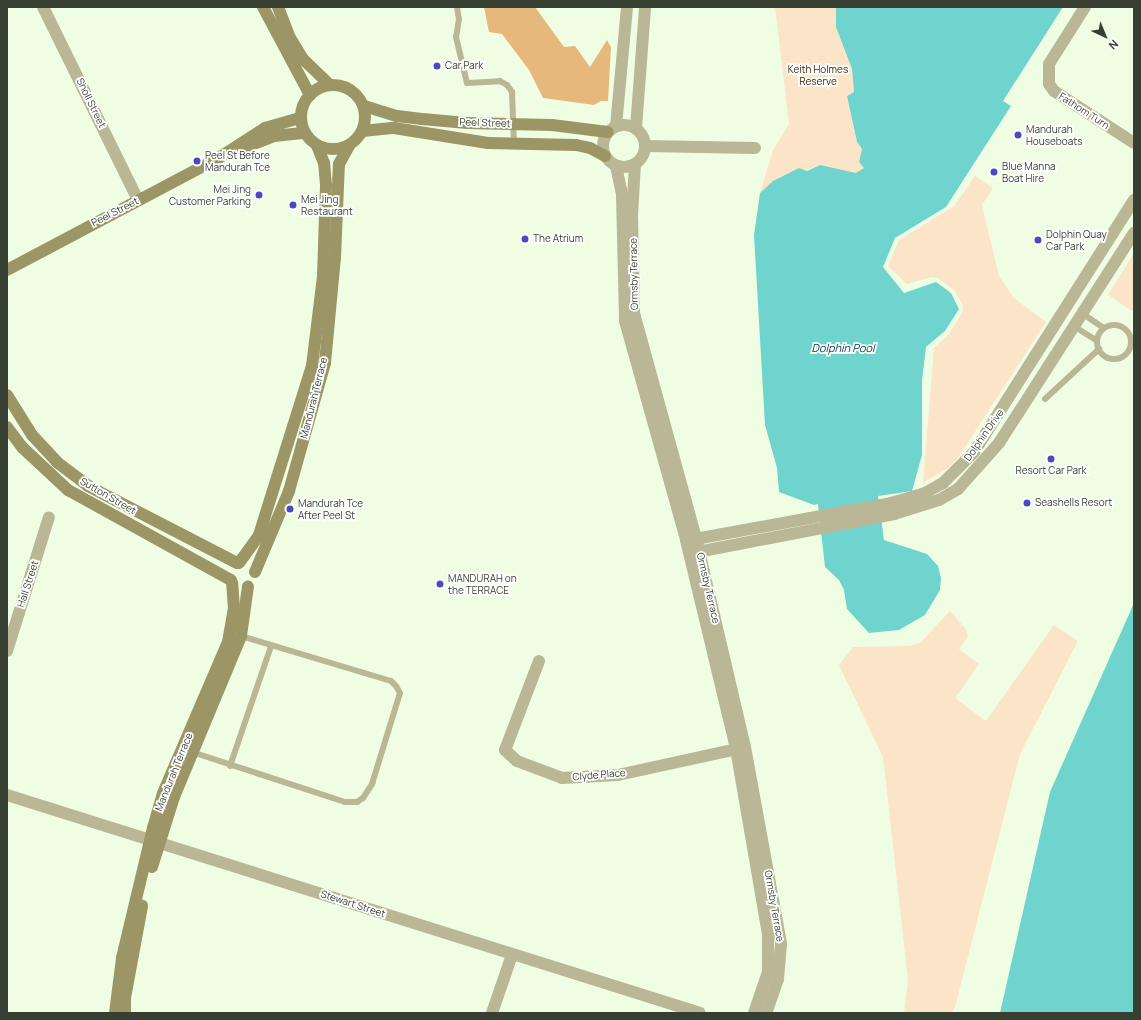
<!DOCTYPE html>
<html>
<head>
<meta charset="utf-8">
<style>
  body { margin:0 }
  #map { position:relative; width:1141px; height:1020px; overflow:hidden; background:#effee3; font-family:Manrope,sans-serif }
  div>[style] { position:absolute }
  .green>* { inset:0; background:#fbe4c8 }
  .forest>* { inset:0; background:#e7b87b }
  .water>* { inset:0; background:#6fd4ce }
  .lane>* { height:6px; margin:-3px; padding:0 3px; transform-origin:3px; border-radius:3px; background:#bab797 }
  .lane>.ring { margin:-3px; padding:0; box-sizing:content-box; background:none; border:6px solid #bab797; border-radius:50% }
  .street>* { height:12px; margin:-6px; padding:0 6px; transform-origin:6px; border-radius:6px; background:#bab797 }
  .street>.ring { margin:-6px; padding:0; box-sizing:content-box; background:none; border:12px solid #bab797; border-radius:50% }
  .secondary>* { height:12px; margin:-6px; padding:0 6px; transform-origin:6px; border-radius:6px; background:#9c9667 }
  .secondary>.ring { margin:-6px; padding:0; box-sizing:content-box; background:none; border:12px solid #9c9667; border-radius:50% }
  .dots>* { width:11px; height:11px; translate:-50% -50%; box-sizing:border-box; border:2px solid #fff; border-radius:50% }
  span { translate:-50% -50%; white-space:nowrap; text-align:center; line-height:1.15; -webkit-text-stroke:3.5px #fff; paint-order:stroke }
  .poi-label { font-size:10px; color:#373f32 }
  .left { translate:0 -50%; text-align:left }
  .right { translate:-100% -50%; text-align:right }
  .park-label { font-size:10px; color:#3a270b }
  .street-label { font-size:10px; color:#373f32 }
  .water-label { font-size:11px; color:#073937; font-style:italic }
  .frame { position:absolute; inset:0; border:8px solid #373f32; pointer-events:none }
  .north { position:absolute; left:1085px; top:16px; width:40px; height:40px; -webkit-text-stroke:3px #fff; paint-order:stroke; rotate:136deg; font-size:11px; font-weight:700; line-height:16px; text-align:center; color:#373f32 }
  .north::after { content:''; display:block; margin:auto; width:14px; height:18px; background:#373f32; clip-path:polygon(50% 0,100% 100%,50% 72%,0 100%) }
</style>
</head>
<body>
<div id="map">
  <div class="green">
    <i style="clip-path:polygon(775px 7px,836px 7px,836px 27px,852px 69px,854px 92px,847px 96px,857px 142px,862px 149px,859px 162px,864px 168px,856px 173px,850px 173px,820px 165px,773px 181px,760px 193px,773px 150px,789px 124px)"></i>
    <i style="clip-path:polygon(975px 176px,993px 188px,982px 205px,999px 276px,1014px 298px,1046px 322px,958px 458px,948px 468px,923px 483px,934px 348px,949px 334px,962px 313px,963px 306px,955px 291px,938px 278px,932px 277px,907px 284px,888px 266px,899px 240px,954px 206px)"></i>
    <i style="clip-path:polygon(1134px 253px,1134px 308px,1132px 311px,1108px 295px)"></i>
    <i style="clip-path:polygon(950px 611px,966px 629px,968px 636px,959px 649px,979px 664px,955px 698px,986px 721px,1054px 625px,1078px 641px,1020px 754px,955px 1007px,952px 1013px,904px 1013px,908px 980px,883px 757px,839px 665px,853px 647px,909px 646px,920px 643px)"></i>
  </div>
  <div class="forest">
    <i style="clip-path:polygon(484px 7px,535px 7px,564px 47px,575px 46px,590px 67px,607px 40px,611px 47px,608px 101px,601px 101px,594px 105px,543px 98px,529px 70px,502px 34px,489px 32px)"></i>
  </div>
  <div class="water">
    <i style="clip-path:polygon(836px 7px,1063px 7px,1003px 101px,1011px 106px,946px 207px,895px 238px,883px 267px,904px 293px,936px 282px,951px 293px,959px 309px,945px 331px,926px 347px,922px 381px,922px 455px,912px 491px,878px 496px,884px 540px,927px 554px,938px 566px,941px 578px,940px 590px,925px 615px,899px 630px,869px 633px,847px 609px,844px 590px,839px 580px,825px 567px,818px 504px,814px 505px,779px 492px,777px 468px,765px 425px,754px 235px,760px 193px,773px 181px,799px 168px,807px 171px,820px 165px,856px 173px,864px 168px,859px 162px,862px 149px,857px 142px,847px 96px,854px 92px,852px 69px,836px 27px)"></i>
    <i style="clip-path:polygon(1134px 603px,1134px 1013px,1000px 1013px,1050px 792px)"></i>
  </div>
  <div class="lane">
    <i style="left:457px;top:7px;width:12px;rotate:81deg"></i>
    <i style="left:459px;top:19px;width:18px;rotate:99deg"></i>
    <i style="left:456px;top:37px;width:47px;rotate:76.6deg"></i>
    <i style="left:467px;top:83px;width:33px;rotate:-3deg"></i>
    <i style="left:500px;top:81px;width:8px;rotate:30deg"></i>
    <i style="left:507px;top:85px;width:9px;rotate:54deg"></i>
    <i style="left:512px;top:92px;width:52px;rotate:87.8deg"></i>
    <i style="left:1083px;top:314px;width:25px;rotate:34deg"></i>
    <i class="ring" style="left:1097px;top:325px;width:28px;height:28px"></i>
    <i style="left:1075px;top:327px;width:26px;rotate:32deg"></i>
    <i style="left:1045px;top:399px;width:74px;rotate:-42.8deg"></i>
    <i style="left:192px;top:752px;width:161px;rotate:18.1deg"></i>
    <i style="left:345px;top:802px;width:12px"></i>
    <i style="left:357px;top:802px;width:7px;rotate:-34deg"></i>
    <i style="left:363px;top:798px;width:17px;rotate:-57deg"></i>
    <i style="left:372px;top:784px;width:95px;rotate:-72.9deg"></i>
    <i style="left:400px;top:693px;width:8px;rotate:-120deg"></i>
    <i style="left:396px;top:686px;width:7px;rotate:-135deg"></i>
    <i style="left:391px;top:681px;width:157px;rotate:-163.3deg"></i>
    <i style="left:230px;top:766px;width:127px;rotate:-71.1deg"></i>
  </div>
  <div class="street">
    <i style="left:43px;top:7px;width:215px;rotate:63.8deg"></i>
    <i style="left:1085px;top:7px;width:67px;rotate:122.3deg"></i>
    <i style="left:1049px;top:64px;width:20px;rotate:90deg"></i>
    <i style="left:1049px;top:84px;width:9px;rotate:54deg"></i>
    <i style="left:1054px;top:91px;width:95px;rotate:33deg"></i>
    <i class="ring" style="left:603px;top:125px;width:30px;height:30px"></i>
    <i style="left:616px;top:126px;width:120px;rotate:-84.7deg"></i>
    <i style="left:636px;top:128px;width:121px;rotate:-85.7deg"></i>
    <i style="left:645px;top:146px;width:110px;rotate:1deg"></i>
    <i style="left:635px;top:164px;width:50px;rotate:93.4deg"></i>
    <i style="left:632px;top:214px;width:99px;rotate:88.8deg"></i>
    <i style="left:634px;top:313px;width:233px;rotate:74.6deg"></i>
    <i style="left:696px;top:538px;width:215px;rotate:76.8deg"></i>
    <i style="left:745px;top:747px;width:200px;rotate:79.6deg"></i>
    <i style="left:781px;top:944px;width:35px;rotate:95deg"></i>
    <i style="left:778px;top:979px;width:36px;rotate:109deg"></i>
    <i style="left:616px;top:166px;width:30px;rotate:78deg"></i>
    <i style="left:622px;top:195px;width:126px;rotate:88.6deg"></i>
    <i style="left:625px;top:321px;width:227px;rotate:74.4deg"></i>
    <i style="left:686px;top:540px;width:215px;rotate:76.5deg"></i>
    <i style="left:736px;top:749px;width:188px;rotate:80.2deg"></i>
    <i style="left:768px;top:934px;width:38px;rotate:90deg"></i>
    <i style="left:768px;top:972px;width:43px;rotate:108.9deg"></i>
    <i style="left:690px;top:540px;width:204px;rotate:-10.4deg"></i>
    <i style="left:891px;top:503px;width:35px;rotate:-16deg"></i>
    <i style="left:925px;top:493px;width:21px;rotate:-29deg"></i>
    <i style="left:943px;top:483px;width:44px;rotate:-45deg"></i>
    <i style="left:974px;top:452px;width:299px;rotate:-57.6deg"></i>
    <i style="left:692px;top:553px;width:206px;rotate:-10.9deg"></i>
    <i style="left:894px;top:514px;width:47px;rotate:-17.3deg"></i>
    <i style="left:939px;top:500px;width:22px;rotate:-30deg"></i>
    <i style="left:958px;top:489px;width:62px;rotate:-48.3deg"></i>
    <i style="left:999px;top:443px;width:250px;rotate:-57.3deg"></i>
    <i style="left:7px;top:651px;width:140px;rotate:-72.6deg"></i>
    <i style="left:539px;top:661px;width:95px;rotate:110.9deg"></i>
    <i style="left:505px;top:750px;width:16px;rotate:43deg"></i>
    <i style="left:517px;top:761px;width:48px;rotate:20.7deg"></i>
    <i style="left:562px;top:778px;width:56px;rotate:-3.1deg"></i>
    <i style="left:618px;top:775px;width:127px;rotate:-12.3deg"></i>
    <i style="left:7px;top:795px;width:726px;rotate:17.46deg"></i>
    <i style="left:492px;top:1013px;width:61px;rotate:-71deg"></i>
  </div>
  <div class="secondary">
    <i style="left:263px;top:7px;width:100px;rotate:61.9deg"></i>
    <i style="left:278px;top:7px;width:31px;rotate:69deg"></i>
    <i style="left:289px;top:36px;width:27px;rotate:59deg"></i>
    <i style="left:303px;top:59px;width:37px;rotate:44deg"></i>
    <i class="ring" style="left:301px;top:85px;width:52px;height:52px"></i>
    <i style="left:364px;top:106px;width:34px;rotate:17deg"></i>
    <i style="left:397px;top:116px;width:25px;rotate:7deg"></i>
    <i style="left:422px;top:119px;width:45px;rotate:5.1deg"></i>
    <i style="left:467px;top:123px;width:85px;rotate:1.3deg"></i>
    <i style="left:552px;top:125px;width:56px;rotate:7.1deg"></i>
    <i style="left:363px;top:131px;width:31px;rotate:-6deg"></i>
    <i style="left:394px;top:128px;width:95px;rotate:9.1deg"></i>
    <i style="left:488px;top:143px;width:88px;rotate:1.3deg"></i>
    <i style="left:576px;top:145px;width:14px;rotate:12deg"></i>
    <i style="left:590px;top:148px;width:17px;rotate:28deg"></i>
    <i style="left:243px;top:148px;width:33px;rotate:-21deg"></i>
    <i style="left:274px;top:136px;width:31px;rotate:-6deg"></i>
    <i style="left:7px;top:270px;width:241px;rotate:-27.9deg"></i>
    <i style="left:220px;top:157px;width:54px;rotate:-32.8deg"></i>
    <i style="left:265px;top:128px;width:37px;rotate:-16deg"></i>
    <i style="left:7px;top:395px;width:47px;rotate:58deg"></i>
    <i style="left:32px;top:435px;width:38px;rotate:47deg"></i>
    <i style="left:58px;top:463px;width:38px;rotate:37deg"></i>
    <i style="left:88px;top:486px;width:168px;rotate:27.3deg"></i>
    <i style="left:7px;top:427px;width:26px;rotate:53deg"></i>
    <i style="left:23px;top:448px;width:62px;rotate:43deg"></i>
    <i style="left:68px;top:490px;width:186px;rotate:28.9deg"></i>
    <i style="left:239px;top:563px;width:34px;rotate:-54deg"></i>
    <i style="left:259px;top:535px;width:177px;rotate:-72.6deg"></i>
    <i style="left:312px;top:366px;width:91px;rotate:-83deg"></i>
    <i style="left:323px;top:276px;width:91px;rotate:-88.1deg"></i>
    <i style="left:326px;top:185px;width:22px;rotate:-95deg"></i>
    <i style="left:324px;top:163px;width:18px;rotate:-112deg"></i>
    <i style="left:255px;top:572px;width:88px;rotate:-67.2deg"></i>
    <i style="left:289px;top:491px;width:133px;rotate:-74.3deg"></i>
    <i style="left:325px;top:363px;width:105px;rotate:-84.6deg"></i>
    <i style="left:335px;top:258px;width:94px;rotate:-87.6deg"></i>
    <i style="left:339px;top:164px;width:21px;rotate:-61deg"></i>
    <i style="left:152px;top:867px;width:73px;rotate:-72.6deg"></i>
    <i style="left:174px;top:797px;width:174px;rotate:-67.4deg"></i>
    <i style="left:241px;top:636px;width:50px;rotate:-82deg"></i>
    <i style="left:115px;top:1013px;width:55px;rotate:-82.7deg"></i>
    <i style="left:122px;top:958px;width:134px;rotate:-76.6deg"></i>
    <i style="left:153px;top:828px;width:36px;rotate:-74deg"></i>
    <i style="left:163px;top:793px;width:164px;rotate:-66.7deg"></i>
    <i style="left:228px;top:642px;width:34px;rotate:-80deg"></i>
    <i style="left:234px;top:609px;width:26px;rotate:-94deg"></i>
    <i style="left:125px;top:1013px;width:15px;rotate:-90deg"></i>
    <i style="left:125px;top:998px;width:94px;rotate:-79.5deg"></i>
  </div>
  <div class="dots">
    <i style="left:437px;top:66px;background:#4a49c0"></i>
    <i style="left:1018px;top:135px;background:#4a49c0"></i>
    <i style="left:197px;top:161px;background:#4a49c0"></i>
    <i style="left:994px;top:172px;background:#4a49c0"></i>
    <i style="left:259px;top:195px;background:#4a49c0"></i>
    <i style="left:293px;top:205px;background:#4a49c0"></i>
    <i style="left:525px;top:239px;background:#4a49c0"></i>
    <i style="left:1038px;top:240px;background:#4a49c0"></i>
    <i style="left:1051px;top:459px;background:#4a49c0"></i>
    <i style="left:1027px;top:503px;background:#4a49c0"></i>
    <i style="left:290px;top:509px;background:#4a49c0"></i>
    <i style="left:440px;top:584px;background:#4a49c0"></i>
  </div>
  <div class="poi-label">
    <span class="left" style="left:445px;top:66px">Car Park</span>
    <span class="left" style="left:1026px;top:135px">Mandurah<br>Houseboats</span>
    <span class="left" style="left:205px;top:161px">Peel St Before<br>Mandurah Tce</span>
    <span class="left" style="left:1002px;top:172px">Blue Manna<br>Boat Hire</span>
    <span class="right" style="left:251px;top:195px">Mei Jing<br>Customer Parking</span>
    <span class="left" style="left:301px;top:205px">Mei Jing<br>Restaurant</span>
    <span class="left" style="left:1046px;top:240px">Dolphin Quay<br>Car Park</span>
    <span class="left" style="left:533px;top:239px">The Atrium</span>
    <span style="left:1051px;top:471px">Resort Car Park</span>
    <span class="left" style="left:298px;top:509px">Mandurah Tce<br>After Peel St</span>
    <span class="left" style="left:1035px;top:503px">Seashells Resort</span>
    <span class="left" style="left:448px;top:584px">MANDURAH on<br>the TERRACE</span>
  </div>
  <div class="park-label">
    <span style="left:818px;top:75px">Keith Holmes<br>Reserve</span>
  </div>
  <div class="street-label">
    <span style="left:91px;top:103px;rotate:64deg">Sholl Street</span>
    <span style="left:1084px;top:111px;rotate:33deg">Fathom Turn</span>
    <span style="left:485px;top:123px;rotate:2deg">Peel Street</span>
    <span style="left:115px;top:212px;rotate:-27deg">Peel Street</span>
    <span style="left:634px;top:274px;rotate:-91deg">Ormsby Terrace</span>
    <span style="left:314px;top:398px;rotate:-76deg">Mandurah Terrace</span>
    <span style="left:984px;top:435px;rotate:-55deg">Dolphin Drive</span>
    <span style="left:108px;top:496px;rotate:30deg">Sutton Street</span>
    <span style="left:28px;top:584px;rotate:-72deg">Hall Street</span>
    <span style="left:708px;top:588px;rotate:77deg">Ormsby Terrace</span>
    <span style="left:174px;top:772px;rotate:-68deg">Mandurah Terrace</span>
    <span style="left:599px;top:775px;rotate:-5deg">Clyde Place</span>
    <span style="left:353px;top:904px;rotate:18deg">Stewart Street</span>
    <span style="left:774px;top:906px;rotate:80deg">Ormsby Terrace</span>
  </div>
  <div class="water-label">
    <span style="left:843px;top:348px">Dolphin Pool</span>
  </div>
  <div class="frame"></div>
  <div class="north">N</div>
</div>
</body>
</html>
